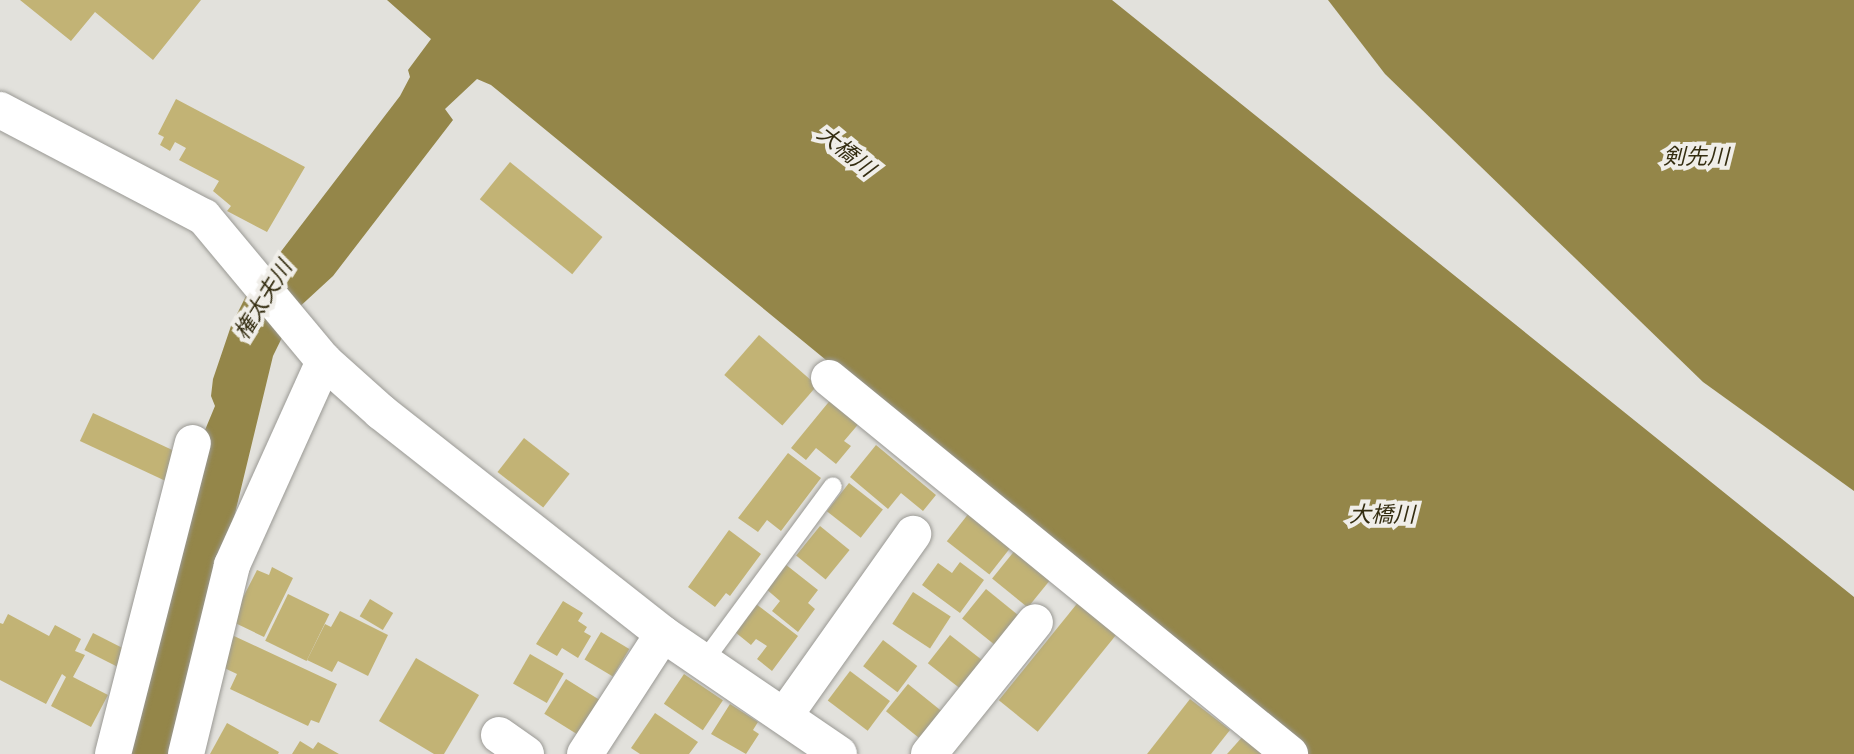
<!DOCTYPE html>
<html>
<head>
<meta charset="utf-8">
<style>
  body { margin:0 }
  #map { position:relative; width:1854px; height:754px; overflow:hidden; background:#e2e1dc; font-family:Manrope,"Noto Sans JP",sans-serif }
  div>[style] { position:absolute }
  .water>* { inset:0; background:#948649 }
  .building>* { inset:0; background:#c2b375; transform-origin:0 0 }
  .roads { filter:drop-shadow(0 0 2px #9a9994) drop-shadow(0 0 2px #9a9994) }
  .lane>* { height:18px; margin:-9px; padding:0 9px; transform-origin:9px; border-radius:9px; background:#fff }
  .street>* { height:36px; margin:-18px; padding:0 18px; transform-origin:18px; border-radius:18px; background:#fff }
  span { translate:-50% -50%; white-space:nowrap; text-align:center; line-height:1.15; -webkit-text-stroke:8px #f0eee9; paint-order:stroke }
  .water-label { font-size:22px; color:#342d11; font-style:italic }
</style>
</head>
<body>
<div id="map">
  <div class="water">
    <i style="clip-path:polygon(387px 0,1112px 0,1854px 597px,1854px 754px,1306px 754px,491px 85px,477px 79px,445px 109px,453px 120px,333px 276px,295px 311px,273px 356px,177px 754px,121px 754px,200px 442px,215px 406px,211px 396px,213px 379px,231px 326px,249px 290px,253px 295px,276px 258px,400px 96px,410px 77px,408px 70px,431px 39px)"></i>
    <i style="clip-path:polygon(1328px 0,1854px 0,1854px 491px,1703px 382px,1385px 74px)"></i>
  </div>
  <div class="building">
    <i style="clip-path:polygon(20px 0,201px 0,153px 60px,95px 12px,71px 41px)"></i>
    <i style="clip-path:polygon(176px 99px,305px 167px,267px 232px,227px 211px,231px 206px,213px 191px,219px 181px,179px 160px,186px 148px,175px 142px,170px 151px,160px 145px,164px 137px,158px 134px)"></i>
    <i style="left:510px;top:162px;width:119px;height:48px;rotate:39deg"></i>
    <i style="left:759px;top:335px;width:77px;height:53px;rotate:41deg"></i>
    <i style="clip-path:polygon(832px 398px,861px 421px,844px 441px,851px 446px,836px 464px,816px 448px,806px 460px,791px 448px)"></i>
    <i style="left:93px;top:413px;width:97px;height:31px;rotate:25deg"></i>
    <i style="left:524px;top:438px;width:58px;height:43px;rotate:38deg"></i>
    <i style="clip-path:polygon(876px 445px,936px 495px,923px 511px,901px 493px,888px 509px,850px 477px)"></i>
    <i style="clip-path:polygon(788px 453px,821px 478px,781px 531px,767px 520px,758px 532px,738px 518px)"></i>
    <i style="left:849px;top:483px;width:43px;height:36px;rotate:38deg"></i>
    <i style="left:969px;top:513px;width:54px;height:36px;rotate:38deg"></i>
    <i style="left:820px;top:526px;width:38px;height:38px;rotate:39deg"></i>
    <i style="clip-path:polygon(729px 530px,761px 554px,730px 596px,726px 593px,715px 607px,688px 587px)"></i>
    <i style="left:1016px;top:549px;width:46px;height:38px;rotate:39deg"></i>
    <i style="clip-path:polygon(960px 562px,984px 580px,960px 613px,922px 585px,938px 563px,952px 573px)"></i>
    <i style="clip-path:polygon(785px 564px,818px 590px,808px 603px,815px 609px,798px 632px,772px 611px,780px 601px,765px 588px)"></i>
    <i style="clip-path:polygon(272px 567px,293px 578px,264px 637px,231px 621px,257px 570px,269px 575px)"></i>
    <i style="left:986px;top:589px;width:45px;height:38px;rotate:39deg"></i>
    <i style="left:913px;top:592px;width:45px;height:38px;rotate:33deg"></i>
    <i style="left:288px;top:594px;width:46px;height:52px;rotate:26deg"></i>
    <i style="left:370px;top:599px;width:27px;height:20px;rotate:31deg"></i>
    <i style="left:1080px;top:600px;width:50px;height:129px;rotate:39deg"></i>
    <i style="clip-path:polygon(563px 601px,583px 613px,578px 621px,587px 627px,584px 632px,591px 636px,578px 658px,562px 648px,557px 656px,536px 644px)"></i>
    <i style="clip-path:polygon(756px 604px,798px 636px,772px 671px,757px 659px,767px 646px,756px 639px,751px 645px,735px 632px)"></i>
    <i style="clip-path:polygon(340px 611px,388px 635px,368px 676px,338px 661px,332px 672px,307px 660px,325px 624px,331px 627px)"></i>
    <i style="clip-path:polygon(8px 614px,49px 636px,55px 625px,81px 639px,75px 651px,85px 655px,73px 677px,108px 695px,91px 727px,51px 706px,66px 677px,62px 674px,46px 704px,0 680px,0 623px,3px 624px)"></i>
    <i style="left:601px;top:632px;width:33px;height:32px;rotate:31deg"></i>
    <i style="left:93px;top:633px;width:42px;height:19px;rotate:27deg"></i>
    <i style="left:950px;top:635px;width:43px;height:36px;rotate:38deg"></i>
    <i style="clip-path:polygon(234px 636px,337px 684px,319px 723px,311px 720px,308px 726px,230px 689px,237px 674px,220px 666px)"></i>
    <i style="left:883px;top:640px;width:43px;height:33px;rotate:37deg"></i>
    <i style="left:530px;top:654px;width:39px;height:34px;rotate:30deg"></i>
    <i style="clip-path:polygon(416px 658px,479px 695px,444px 754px,434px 754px,379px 721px)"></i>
    <i style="left:850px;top:671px;width:50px;height:37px;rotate:37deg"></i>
    <i style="left:684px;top:674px;width:47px;height:36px;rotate:34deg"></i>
    <i style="left:566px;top:679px;width:44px;height:41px;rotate:32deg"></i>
    <i style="left:908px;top:684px;width:49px;height:35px;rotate:39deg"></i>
    <i style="clip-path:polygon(1190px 699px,1230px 730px,1211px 754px,1147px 754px)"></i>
    <i style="clip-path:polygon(730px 704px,758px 722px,753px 730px,759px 734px,746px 754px,711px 734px)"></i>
    <i style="clip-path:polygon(655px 713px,698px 742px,689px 754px,640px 754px,631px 748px)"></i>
    <i style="clip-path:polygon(227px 723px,279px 752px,278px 754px,210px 754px)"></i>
    <i style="clip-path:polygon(1244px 735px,1267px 754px,1227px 754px)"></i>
    <i style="clip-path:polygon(300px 741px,313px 749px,318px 742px,339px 754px,292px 754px)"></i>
  </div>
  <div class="roads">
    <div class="lane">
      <i style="left:704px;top:661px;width:217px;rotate:-53.6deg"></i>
    </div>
    <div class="street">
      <i style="left:0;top:110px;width:230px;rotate:27.7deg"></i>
      <i style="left:204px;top:217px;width:187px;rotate:50.2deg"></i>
      <i style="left:324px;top:361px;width:76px;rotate:41.8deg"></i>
      <i style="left:381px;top:412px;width:359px;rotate:38.2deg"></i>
      <i style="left:663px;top:634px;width:213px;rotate:34.3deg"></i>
      <i style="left:829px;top:378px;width:595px;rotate:39.2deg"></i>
      <i style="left:785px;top:715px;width:222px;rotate:-54.7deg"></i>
      <i style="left:499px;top:735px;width:33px;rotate:35deg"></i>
      <i style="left:113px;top:754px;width:321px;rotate:-75.6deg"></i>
      <i style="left:186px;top:754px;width:195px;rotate:-76.3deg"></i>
      <i style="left:232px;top:565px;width:224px;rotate:-65.7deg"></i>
      <i style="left:585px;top:754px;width:143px;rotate:-57deg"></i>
      <i style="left:929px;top:754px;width:169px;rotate:-51.2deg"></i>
    </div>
  </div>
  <div class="water-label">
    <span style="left:846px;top:151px;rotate:39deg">大橋川</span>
    <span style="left:1696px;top:157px">剣先川</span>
    <span style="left:263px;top:300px;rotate:-58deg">権太夫川</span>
    <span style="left:1382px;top:515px">大橋川</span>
  </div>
</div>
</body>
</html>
